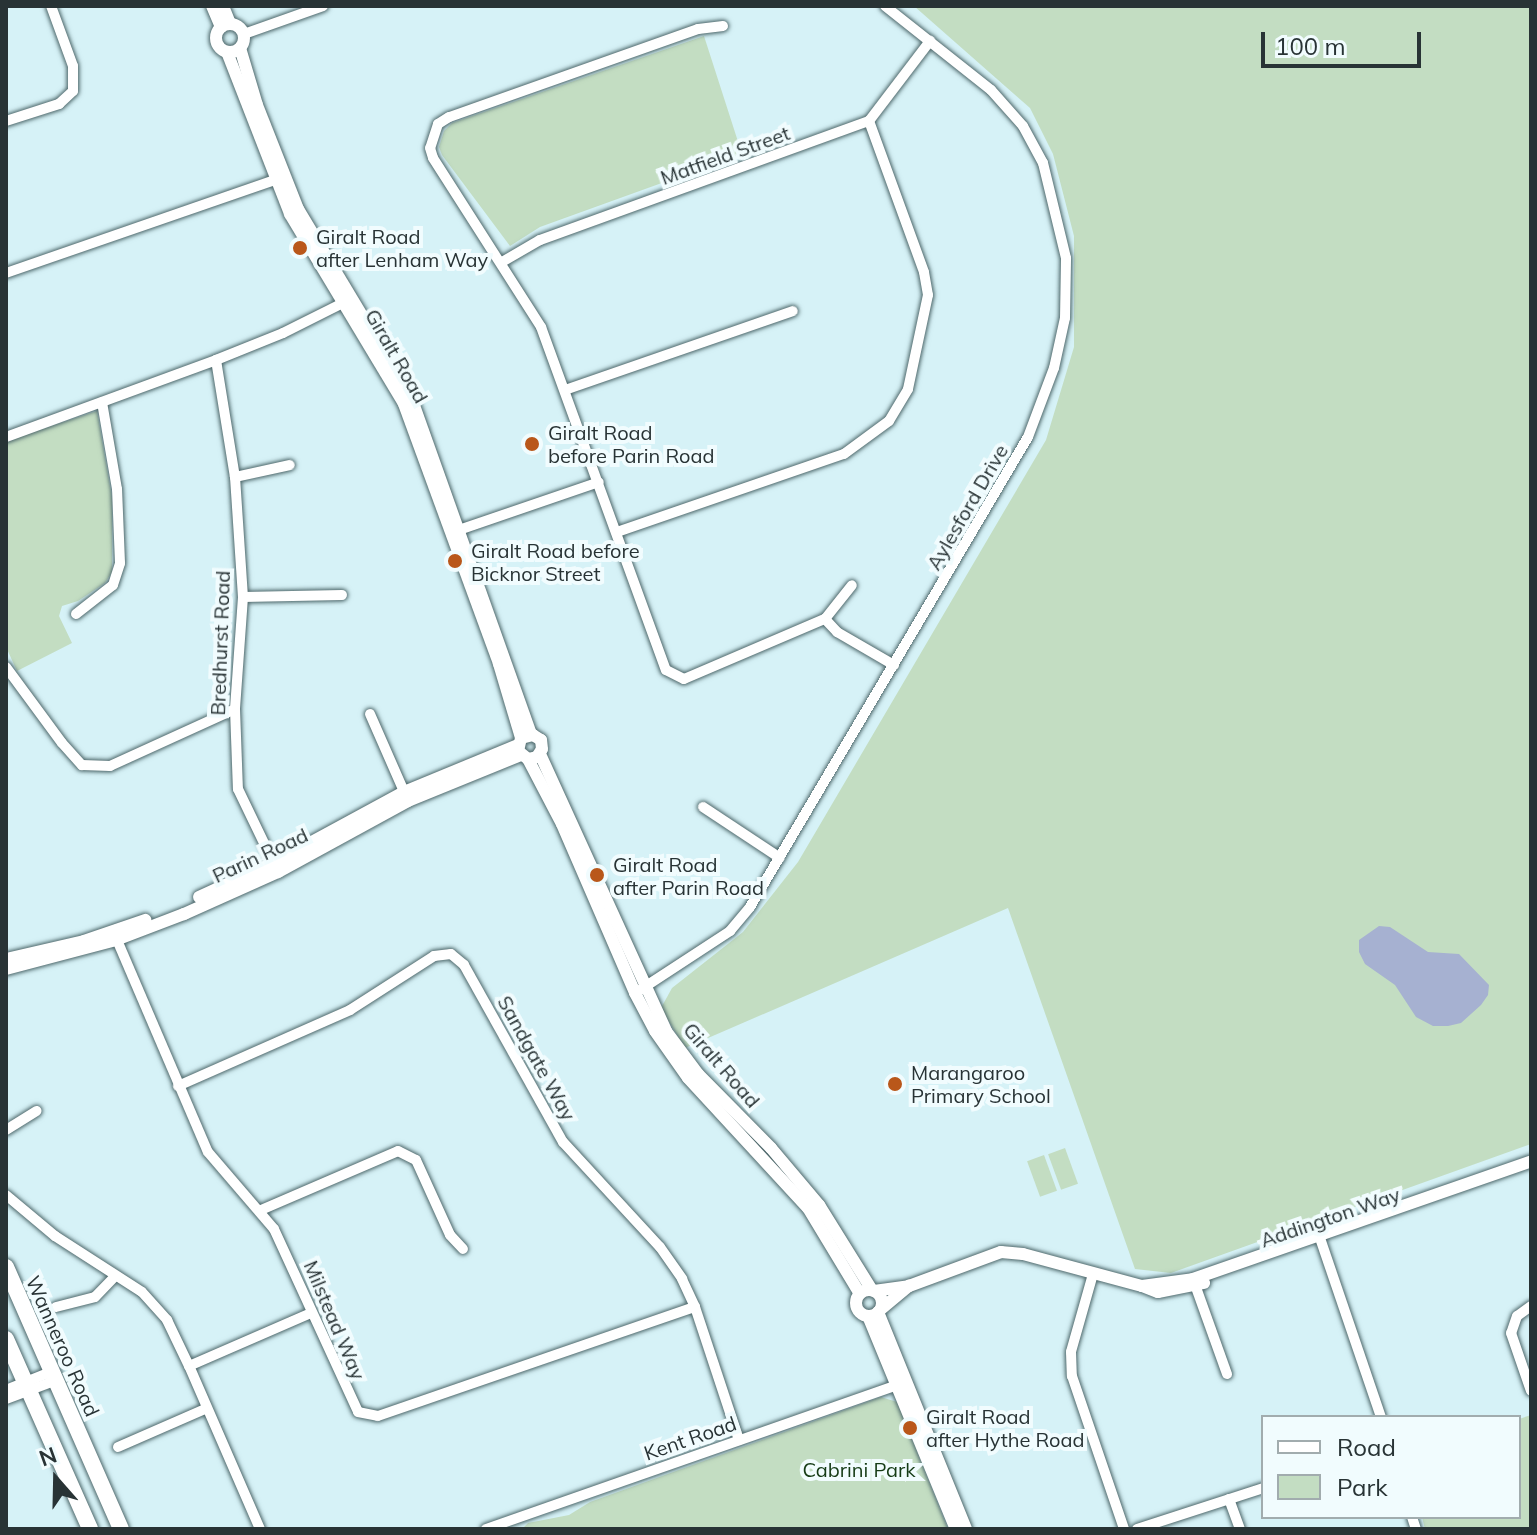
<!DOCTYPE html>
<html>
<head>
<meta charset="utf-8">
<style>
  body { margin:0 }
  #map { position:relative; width:1537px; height:1535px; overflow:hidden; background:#d6f2f7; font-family:Mulish,sans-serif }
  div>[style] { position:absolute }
  .green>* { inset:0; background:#c3ddc2; transform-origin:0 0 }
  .water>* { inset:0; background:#a6b1d1 }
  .roads { filter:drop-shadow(0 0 2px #4e686b) drop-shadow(0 0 2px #4e686b) }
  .minor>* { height:10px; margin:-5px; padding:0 5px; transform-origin:5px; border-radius:5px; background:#fff }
  .tertiary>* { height:12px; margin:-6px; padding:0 6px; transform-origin:6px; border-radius:6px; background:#fff }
  .tertiary>.ring { margin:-6px; padding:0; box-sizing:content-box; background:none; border:12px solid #fff; border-radius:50% }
  .trunk>* { height:16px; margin:-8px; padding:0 8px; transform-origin:8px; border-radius:8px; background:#fff }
  .dots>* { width:22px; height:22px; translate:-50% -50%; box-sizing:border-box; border:4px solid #f1fcfe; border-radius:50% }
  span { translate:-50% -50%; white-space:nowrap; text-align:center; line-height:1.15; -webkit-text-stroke:8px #f1fcfe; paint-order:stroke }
  .street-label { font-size:20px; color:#283335 }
  .poi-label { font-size:20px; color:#283335 }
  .left { translate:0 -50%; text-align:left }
  .park-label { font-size:20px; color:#153b15 }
  .frame { position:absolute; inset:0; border:8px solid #283335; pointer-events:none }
  .legend { position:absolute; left:1261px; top:1415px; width:260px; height:104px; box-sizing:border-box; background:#f1fcfe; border:2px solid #a1acae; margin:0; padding:10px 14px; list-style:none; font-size:24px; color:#283335 }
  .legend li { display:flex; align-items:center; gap:16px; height:40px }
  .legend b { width:40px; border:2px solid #a1acae }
  .north { position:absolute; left:16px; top:1439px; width:80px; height:80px; -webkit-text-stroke:6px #f1fcfe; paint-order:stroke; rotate:340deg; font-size:22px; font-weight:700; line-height:32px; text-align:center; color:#283335 }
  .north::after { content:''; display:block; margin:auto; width:28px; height:36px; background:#283335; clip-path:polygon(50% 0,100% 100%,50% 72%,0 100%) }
  .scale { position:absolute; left:1261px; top:32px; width:160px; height:36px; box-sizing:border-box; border:4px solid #283335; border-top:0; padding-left:10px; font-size:24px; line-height:28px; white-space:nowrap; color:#283335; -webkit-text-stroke:6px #f1fcfe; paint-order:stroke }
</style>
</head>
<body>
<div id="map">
  <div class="green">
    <i style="clip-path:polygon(914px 6px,1531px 6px,1531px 1144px,1171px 1273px,1135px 1269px,1008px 908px,685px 1048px,661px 1008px,672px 988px,743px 932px,798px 862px,1046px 440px,1074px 347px,1074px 236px,1053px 154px,1030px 108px)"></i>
    <i style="clip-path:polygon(704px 36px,742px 154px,540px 227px,510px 246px,442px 155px,439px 147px,444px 131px,452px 123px)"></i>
    <i style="clip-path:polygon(97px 411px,112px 498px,112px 572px,105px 583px,78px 601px,62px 606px,59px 616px,72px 643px,17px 671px,6px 647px,6px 441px)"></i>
    <i style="left:1065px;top:1148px;width:38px;height:18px;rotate:70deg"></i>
    <i style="left:1044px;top:1155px;width:38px;height:18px;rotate:70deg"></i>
    <i style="clip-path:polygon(881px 1397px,897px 1402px,948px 1529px,522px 1529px,528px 1523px,569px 1515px,590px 1502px)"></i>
    <i style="clip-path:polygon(1531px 1415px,1531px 1529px,1425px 1529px,1422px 1517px,1519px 1517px,1519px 1419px)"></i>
  </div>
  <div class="water">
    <i style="clip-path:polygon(1379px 926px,1390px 927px,1428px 952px,1459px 954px,1489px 985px,1488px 995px,1481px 1005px,1461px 1023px,1448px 1026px,1433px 1026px,1416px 1017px,1395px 985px,1365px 964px,1359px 952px,1359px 940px)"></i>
  </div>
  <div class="roads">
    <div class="minor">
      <i style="left:723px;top:26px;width:25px;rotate:173deg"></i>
      <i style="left:698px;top:29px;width:264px;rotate:160.5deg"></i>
      <i style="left:449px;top:117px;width:13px;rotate:148deg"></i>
      <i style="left:438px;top:124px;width:25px;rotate:108deg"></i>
      <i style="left:430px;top:148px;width:10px;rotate:73deg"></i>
      <i style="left:433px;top:158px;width:201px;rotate:57.4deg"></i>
      <i style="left:541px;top:327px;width:365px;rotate:70deg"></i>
      <i style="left:666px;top:670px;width:20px;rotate:27deg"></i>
      <i style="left:684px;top:679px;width:153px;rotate:-23.1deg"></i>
      <i style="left:825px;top:619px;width:43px;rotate:-51.5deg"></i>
      <i style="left:244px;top:34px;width:84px;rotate:-19.5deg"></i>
      <i style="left:6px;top:121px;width:56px;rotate:-17.8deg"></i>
      <i style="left:59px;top:104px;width:19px;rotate:-43deg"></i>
      <i style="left:73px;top:91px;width:25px;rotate:-90deg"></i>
      <i style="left:73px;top:66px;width:64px;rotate:-110.1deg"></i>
      <i style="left:502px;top:262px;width:44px;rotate:-30.1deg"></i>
      <i style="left:540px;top:240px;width:350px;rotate:-19.9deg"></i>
      <i style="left:869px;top:121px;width:101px;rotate:-52.7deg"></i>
      <i style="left:6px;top:273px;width:294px;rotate:-19.1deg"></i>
      <i style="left:216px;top:360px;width:119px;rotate:80.8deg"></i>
      <i style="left:235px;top:477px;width:120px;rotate:86.2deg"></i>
      <i style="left:243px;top:597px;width:112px;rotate:94.1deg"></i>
      <i style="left:235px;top:709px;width:80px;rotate:87.9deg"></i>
      <i style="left:238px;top:789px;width:88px;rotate:64.3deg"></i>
      <i style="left:565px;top:390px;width:241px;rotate:-19.1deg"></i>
      <i style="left:6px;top:437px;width:224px;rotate:-20.1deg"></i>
      <i style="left:216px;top:360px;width:72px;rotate:-21.9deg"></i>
      <i style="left:283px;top:333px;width:74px;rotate:-26.6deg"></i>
      <i style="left:235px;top:477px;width:56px;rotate:-12.3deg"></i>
      <i style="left:453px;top:532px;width:154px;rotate:-18.9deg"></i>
      <i style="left:617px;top:532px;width:240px;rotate:-19deg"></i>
      <i style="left:844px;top:454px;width:56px;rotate:-36.3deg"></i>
      <i style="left:889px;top:421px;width:37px;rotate:-59deg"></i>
      <i style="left:908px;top:389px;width:96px;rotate:-78deg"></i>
      <i style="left:928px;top:295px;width:23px;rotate:-100deg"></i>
      <i style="left:924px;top:272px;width:161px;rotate:-110deg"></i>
      <i style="left:243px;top:597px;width:99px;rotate:-1.2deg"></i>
      <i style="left:76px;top:614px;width:47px;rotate:-38.1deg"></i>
      <i style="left:113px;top:585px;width:23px;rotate:-72deg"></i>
      <i style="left:120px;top:563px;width:74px;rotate:-92.3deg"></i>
      <i style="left:117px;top:489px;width:88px;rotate:-99.8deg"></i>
      <i style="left:825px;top:619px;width:18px;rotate:47deg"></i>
      <i style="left:837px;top:632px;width:66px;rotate:30.1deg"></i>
      <i style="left:6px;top:667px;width:94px;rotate:53.6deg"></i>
      <i style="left:62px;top:743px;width:30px;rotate:48deg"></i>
      <i style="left:82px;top:765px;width:28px;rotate:2deg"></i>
      <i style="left:110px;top:766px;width:137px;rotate:-24.5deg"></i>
      <i style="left:370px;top:714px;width:90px;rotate:66.3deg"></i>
      <i style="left:703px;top:807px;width:92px;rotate:33.5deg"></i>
      <i style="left:114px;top:933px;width:238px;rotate:66.8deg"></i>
      <i style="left:208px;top:1152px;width:101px;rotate:49.4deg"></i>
      <i style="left:274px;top:1229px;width:201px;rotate:65.3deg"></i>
      <i style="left:358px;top:1412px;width:20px;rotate:11deg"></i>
      <i style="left:378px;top:1416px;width:335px;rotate:-19deg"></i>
      <i style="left:640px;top:990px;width:108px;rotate:-33.2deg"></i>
      <i style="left:730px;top:931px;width:31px;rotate:-50deg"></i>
      <i style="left:750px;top:907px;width:546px;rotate:-59.4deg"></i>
      <i style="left:1028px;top:437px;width:74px;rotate:-69.4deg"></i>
      <i style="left:1054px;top:368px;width:51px;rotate:-77.6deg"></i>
      <i style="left:1065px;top:318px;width:60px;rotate:-89deg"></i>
      <i style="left:1066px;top:258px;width:98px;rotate:-103.6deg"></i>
      <i style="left:1043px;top:163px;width:42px;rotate:-118.4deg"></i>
      <i style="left:1023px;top:126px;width:48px;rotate:-131.6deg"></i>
      <i style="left:991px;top:90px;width:135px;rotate:-141.6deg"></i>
      <i style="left:178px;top:1086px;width:188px;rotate:-23.8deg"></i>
      <i style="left:350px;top:1010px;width:100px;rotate:-32.7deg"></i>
      <i style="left:434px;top:956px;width:17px;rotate:-7deg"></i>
      <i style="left:451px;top:954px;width:17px;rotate:40deg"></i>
      <i style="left:464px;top:965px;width:203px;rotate:60.8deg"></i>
      <i style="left:563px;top:1142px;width:143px;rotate:47.3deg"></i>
      <i style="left:660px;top:1247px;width:39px;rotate:55deg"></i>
      <i style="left:682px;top:1279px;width:31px;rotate:65deg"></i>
      <i style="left:695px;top:1307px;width:140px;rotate:71.7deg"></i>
      <i style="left:6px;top:1130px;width:36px;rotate:-32deg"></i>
      <i style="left:6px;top:1195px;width:64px;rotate:39.9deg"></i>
      <i style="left:55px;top:1236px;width:103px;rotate:32.8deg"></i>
      <i style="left:142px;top:1292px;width:38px;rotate:48deg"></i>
      <i style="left:167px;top:1320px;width:51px;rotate:64.4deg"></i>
      <i style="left:261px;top:1210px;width:149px;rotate:-23.3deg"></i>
      <i style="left:398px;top:1151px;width:20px;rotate:27deg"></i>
      <i style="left:416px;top:1160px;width:82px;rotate:65.6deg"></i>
      <i style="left:450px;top:1235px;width:19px;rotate:47deg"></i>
      <i style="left:1319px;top:1235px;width:192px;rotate:71.2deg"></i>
      <i style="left:1093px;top:1274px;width:81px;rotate:105.8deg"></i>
      <i style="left:1071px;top:1352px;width:24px;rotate:88deg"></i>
      <i style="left:1072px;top:1376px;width:162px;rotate:71.2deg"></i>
      <i style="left:1193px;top:1279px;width:101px;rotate:70.3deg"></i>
      <i style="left:1531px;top:1306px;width:17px;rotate:144deg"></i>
      <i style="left:1517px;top:1316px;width:18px;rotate:109deg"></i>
      <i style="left:1511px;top:1333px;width:61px;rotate:71deg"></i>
      <i style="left:56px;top:1307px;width:40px;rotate:-14.4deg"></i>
      <i style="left:95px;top:1297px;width:28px;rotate:-46deg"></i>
      <i style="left:6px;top:1390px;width:51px;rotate:-22deg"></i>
      <i style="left:6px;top:1399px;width:54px;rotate:-20.4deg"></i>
      <i style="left:118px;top:1447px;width:95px;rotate:-23.6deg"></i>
      <i style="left:1229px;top:1499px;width:32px;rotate:70deg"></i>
      <i style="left:1412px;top:1517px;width:13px;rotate:72deg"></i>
      <i style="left:260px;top:1529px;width:178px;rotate:-113.5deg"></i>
      <i style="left:189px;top:1366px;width:133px;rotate:-23.5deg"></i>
      <i style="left:486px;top:1529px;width:440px;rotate:-19.3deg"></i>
      <i style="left:1137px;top:1529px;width:133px;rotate:-18deg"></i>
    </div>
    <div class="tertiary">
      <i style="left:212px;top:6px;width:23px;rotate:67deg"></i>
      <i style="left:223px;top:6px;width:18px;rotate:68deg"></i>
      <i class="ring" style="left:216px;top:24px;width:16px;height:16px"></i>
      <i style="left:240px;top:48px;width:59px;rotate:73.4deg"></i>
      <i style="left:257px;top:105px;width:112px;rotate:68.5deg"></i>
      <i style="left:298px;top:209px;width:219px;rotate:59deg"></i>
      <i style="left:411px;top:397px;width:358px;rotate:70.4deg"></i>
      <i style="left:227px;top:52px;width:174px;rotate:68.7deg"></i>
      <i style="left:290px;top:214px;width:222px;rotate:59deg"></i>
      <i style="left:404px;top:404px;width:277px;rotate:69.9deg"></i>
      <i style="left:499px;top:664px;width:77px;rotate:73.4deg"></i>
      <i style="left:540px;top:754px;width:304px;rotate:65.5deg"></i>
      <i style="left:666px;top:1031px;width:54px;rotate:53.3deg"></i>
      <i style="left:698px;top:1074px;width:104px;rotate:45.4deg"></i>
      <i style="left:771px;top:1148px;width:75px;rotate:49.9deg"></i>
      <i style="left:819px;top:1205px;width:100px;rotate:58.1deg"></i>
      <i style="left:528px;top:759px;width:9px;rotate:-13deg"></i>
      <i style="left:537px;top:757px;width:9px;rotate:-58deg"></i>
      <i style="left:542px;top:749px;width:9px;rotate:-96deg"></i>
      <i style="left:541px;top:740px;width:9px;rotate:-148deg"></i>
      <i style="left:533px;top:735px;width:12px;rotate:166deg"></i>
      <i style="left:521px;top:738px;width:13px;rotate:103deg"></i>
      <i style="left:518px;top:751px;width:13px;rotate:39deg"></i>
      <i style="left:528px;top:759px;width:73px;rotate:62.4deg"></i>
      <i style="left:562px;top:824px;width:184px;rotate:66.6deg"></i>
      <i style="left:635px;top:993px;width:43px;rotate:62.2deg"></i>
      <i style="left:655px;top:1031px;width:57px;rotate:54.9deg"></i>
      <i style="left:688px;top:1078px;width:177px;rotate:47.3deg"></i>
      <i style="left:808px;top:1208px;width:100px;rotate:58.8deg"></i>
      <i style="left:199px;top:897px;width:81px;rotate:-24.7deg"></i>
      <i style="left:273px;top:863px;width:149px;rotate:-28.5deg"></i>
      <i style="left:404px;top:792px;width:123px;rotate:-22.4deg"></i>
      <i style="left:6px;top:959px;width:80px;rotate:-13deg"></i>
      <i style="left:84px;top:941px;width:65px;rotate:-19deg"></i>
      <i style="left:6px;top:969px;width:114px;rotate:-14.8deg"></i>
      <i style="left:116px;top:940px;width:73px;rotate:-20.9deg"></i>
      <i style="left:184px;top:914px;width:103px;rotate:-24.1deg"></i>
      <i style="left:278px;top:872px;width:148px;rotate:-28.6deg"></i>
      <i style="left:408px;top:801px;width:122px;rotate:-22.2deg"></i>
      <i style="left:1142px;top:1286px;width:17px;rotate:21deg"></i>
      <i style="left:1158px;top:1292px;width:47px;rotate:-11.1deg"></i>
      <i class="ring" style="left:856px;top:1290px;width:14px;height:14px"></i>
      <i style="left:874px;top:1291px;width:35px;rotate:-8deg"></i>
      <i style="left:909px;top:1286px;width:98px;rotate:-20.3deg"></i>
      <i style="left:1001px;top:1252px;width:22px;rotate:5deg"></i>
      <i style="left:1023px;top:1254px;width:123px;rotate:15.1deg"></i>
      <i style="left:1142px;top:1286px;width:51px;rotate:-7.8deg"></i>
      <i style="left:1193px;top:1279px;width:358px;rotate:-19.2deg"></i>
      <i style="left:880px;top:1310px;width:38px;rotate:-40deg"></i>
      <i style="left:878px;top:1312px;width:234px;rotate:67.9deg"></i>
      <i style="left:868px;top:1316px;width:230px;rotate:67.6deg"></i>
    </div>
    <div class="trunk">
      <i style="left:6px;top:1267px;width:286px;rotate:66.3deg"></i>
      <i style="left:6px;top:1339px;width:208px;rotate:66.1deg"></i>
    </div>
  </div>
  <div class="dots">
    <i style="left:300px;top:248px;background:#b9571a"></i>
    <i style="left:532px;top:444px;background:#b9571a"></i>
    <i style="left:455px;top:561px;background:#b9571a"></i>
    <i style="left:597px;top:875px;background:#b9571a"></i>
    <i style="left:895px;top:1084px;background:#b9571a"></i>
    <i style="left:910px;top:1428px;background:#b9571a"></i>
  </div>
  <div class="street-label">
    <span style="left:725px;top:155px;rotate:-20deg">Matfield Street</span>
    <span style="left:397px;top:356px;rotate:60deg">Giralt Road</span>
    <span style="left:967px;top:507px;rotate:-60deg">Aylesford Drive</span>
    <span style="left:220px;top:643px;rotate:-88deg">Bredhurst Road</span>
    <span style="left:260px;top:855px;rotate:-25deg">Parin Road</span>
    <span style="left:537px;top:1058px;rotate:61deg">Sandgate Way</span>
    <span style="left:722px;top:1065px;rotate:49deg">Giralt Road</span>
    <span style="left:1330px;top:1217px;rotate:-19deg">Addington Way</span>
    <span style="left:335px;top:1320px;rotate:67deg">Milstead Way</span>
    <span style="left:63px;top:1346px;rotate:66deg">Wanneroo Road</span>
    <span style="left:690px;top:1438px;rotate:-19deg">Kent Road</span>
  </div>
  <div class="poi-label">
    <span class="left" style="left:316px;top:248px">Giralt Road<br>after Lenham Way</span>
    <span class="left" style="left:548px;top:444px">Giralt Road<br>before Parin Road</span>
    <span class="left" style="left:471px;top:562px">Giralt Road before<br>Bicknor Street</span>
    <span class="left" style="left:613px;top:876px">Giralt Road<br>after Parin Road</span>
    <span class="left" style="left:911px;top:1084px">Marangaroo<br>Primary School</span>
    <span class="left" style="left:926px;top:1428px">Giralt Road<br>after Hythe Road</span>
  </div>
  <div class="park-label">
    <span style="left:859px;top:1469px">Cabrini Park</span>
  </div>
  <div class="frame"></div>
  <ul class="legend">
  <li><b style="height:10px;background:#fff"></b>Road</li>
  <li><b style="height:22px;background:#c3ddc2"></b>Park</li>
  </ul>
  <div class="north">N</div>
  <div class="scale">100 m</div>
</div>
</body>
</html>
